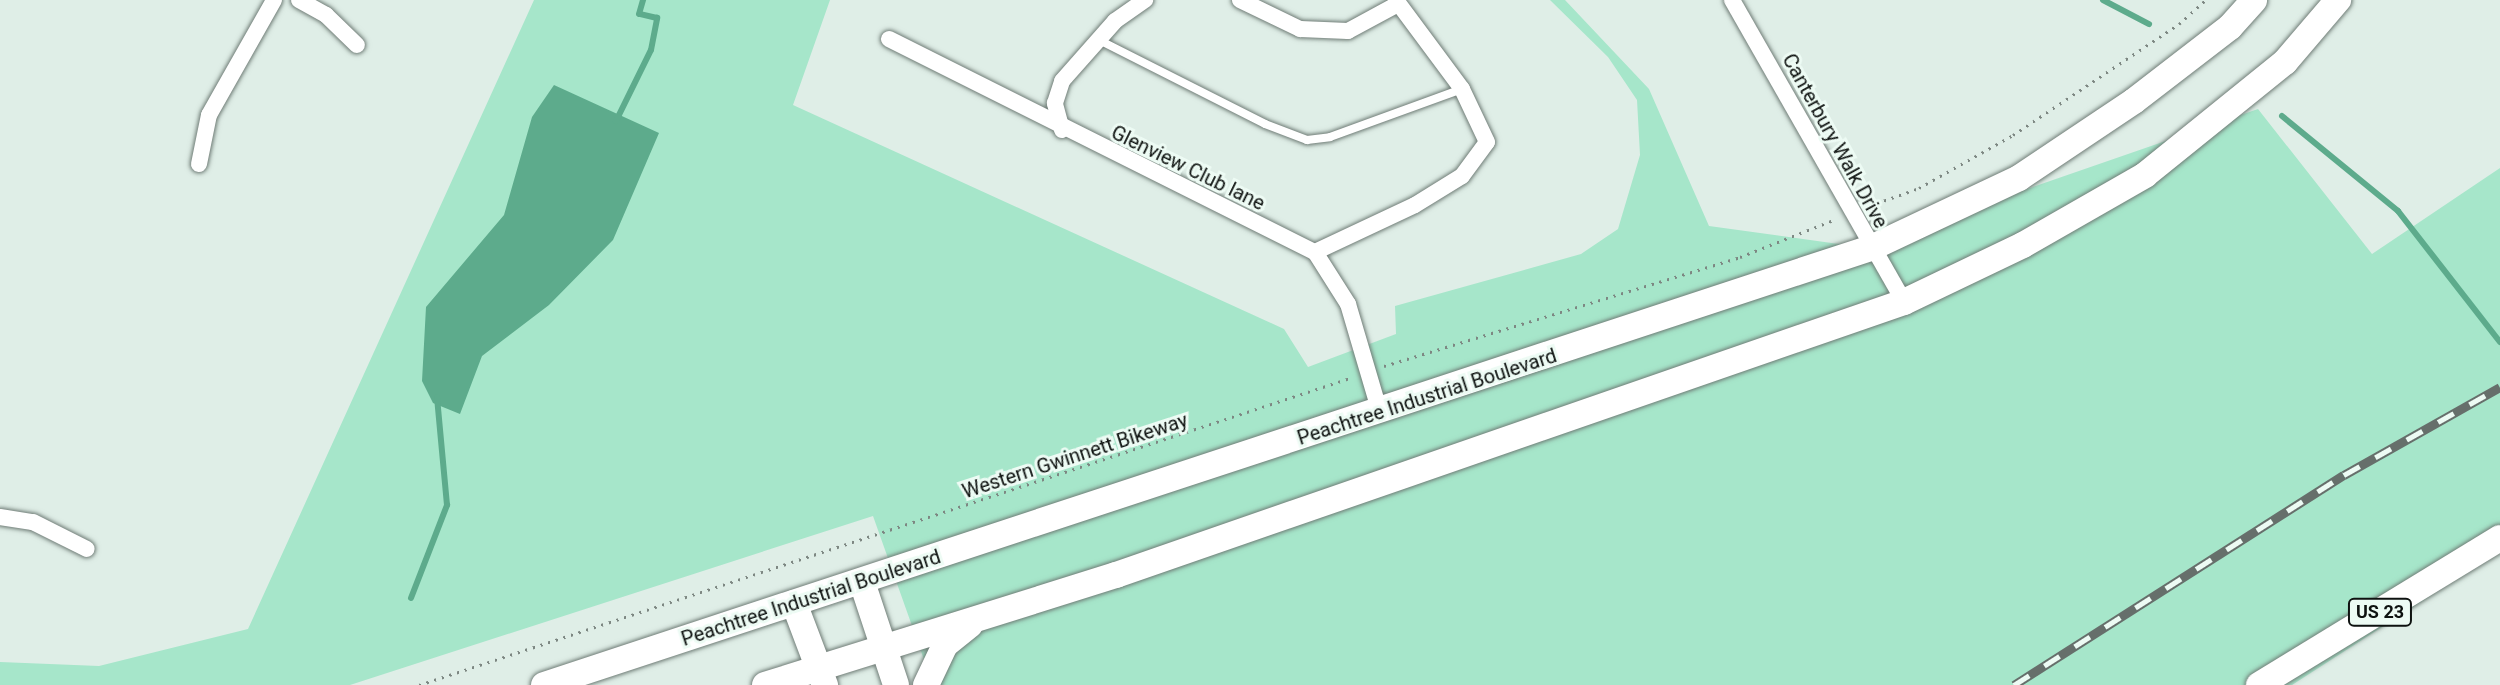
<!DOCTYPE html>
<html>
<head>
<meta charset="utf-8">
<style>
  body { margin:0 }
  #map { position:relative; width:2500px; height:685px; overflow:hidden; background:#dfeee7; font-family:Roboto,sans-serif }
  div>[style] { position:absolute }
  .green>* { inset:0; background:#a6e6ca }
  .water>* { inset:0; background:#5dab8c }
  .stream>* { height:6px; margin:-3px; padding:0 3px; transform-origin:3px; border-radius:3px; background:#5dab8c }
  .path>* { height:3px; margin-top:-1.5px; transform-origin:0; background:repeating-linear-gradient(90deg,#7d8782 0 2px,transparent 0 8px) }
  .roads { filter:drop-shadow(0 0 2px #6f7c76) drop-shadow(0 0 2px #6f7c76) }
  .service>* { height:8px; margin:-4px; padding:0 4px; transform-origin:4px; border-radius:4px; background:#fff }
  .minor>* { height:16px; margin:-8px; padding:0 8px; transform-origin:8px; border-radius:8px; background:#fff }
  .primary>* { height:26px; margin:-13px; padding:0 13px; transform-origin:13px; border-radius:13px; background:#fff }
  .trunk>* { height:26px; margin:-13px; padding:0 13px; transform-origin:13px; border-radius:13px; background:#fff }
  .rail>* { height:9px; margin-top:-4.5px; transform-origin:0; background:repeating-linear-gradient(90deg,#edfbf4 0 18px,#666f6b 0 36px); box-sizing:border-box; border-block:2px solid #666f6b }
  span { translate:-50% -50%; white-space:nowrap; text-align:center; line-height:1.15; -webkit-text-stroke:6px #edfbf4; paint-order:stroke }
  .shield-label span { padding:2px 6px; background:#edfbf4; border:2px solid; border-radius:6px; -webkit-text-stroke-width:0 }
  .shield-label { font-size:18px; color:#0e1210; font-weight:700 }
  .street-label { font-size:20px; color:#0e1210 }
</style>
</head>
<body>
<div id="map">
  <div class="green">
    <i style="clip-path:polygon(534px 0,830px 0,793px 105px,1284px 329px,1308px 367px,1396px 334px,1395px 306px,1581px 254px,1618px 229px,1640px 155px,1637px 100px,1608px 57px,1550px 0,1565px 0,1649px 89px,1709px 226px,1860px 247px,2258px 109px,2372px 254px,2500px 168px,2500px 551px,2292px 685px,933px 685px,873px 516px,350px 685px,0 685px,0 662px,99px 666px,248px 629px)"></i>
  </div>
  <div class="water">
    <i style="clip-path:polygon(554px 85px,659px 133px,613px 240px,549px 305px,482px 356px,460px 414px,433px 403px,422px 381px,426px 307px,504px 215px,532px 117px)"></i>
  </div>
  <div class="stream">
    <i style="left:2103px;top:0;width:52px;rotate:27.6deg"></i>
    <i style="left:2282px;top:116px;width:150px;rotate:39.3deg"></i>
    <i style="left:2398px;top:211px;width:166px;rotate:52.1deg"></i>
    <i style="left:616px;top:121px;width:79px;rotate:-63.8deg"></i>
    <i style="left:651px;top:50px;width:33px;rotate:-79deg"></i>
    <i style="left:657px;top:18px;width:18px;rotate:-167deg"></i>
    <i style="left:639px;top:14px;width:15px;rotate:-74deg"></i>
    <i style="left:411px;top:598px;width:100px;rotate:-68.8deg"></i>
    <i style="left:447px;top:505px;width:108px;rotate:-95.3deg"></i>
  </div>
  <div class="path">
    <i style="left:1869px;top:206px;width:53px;rotate:-19.8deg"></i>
    <i style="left:1919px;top:188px;width:108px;rotate:-29.4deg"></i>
    <i style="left:2013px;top:135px;width:200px;rotate:-33.8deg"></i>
    <i style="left:2179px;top:24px;width:36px;rotate:-42deg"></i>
    <i style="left:1384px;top:366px;width:372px;rotate:-17deg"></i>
    <i style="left:1740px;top:257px;width:103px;rotate:-21.6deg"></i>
    <i style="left:419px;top:685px;width:980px;rotate:-18.25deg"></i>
  </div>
  <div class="roads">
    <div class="service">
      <i style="left:1099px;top:40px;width:186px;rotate:26.8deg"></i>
      <i style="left:1265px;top:124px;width:45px;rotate:20.9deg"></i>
      <i style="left:1307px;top:140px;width:23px;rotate:-7deg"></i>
      <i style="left:1330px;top:137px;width:140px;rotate:-20deg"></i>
    </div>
    <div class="minor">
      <i style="left:299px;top:0;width:31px;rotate:29deg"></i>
      <i style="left:326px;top:15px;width:43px;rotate:44.1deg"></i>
      <i style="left:1240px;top:0;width:67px;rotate:25.8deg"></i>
      <i style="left:1300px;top:29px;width:48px;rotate:2.4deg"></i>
      <i style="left:1348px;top:31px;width:57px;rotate:-28.4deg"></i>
      <i style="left:1732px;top:0;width:348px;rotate:60.3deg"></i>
      <i style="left:889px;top:39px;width:476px;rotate:26.6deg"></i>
      <i style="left:1315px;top:252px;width:62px;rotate:57.6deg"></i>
      <i style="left:1348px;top:304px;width:114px;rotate:73.6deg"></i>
      <i style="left:1062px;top:130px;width:28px;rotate:-105deg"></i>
      <i style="left:1055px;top:103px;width:23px;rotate:-72deg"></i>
      <i style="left:1062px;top:81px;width:80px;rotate:-48.5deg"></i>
      <i style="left:1115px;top:21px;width:37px;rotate:-35deg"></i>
      <i style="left:199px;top:164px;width:50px;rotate:-78.5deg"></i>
      <i style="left:209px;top:115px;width:132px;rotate:-60.5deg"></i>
      <i style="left:1315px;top:252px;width:110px;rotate:-25.2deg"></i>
      <i style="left:1415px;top:205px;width:55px;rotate:-31.7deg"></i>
      <i style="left:1462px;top:176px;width:42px;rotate:-53.7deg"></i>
      <i style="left:1487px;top:142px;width:59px;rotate:-115.3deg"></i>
      <i style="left:1462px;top:89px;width:111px;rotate:-126.6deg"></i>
      <i style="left:0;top:517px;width:33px;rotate:9deg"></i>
      <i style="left:33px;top:522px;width:60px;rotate:26.6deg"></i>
    </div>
    <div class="primary">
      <i style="left:862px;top:582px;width:108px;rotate:71.7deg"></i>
      <i style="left:794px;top:603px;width:88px;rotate:69.3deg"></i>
      <i style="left:2259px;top:685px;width:282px;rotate:-31.4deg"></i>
    </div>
    <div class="trunk">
      <i style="left:544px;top:685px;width:1397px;rotate:-18.23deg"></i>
      <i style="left:1871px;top:248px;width:164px;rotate:-25.3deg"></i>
      <i style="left:2019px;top:178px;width:138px;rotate:-33.8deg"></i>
      <i style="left:2134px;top:101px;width:121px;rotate:-37.6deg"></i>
      <i style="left:2230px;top:27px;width:36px;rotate:-48deg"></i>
      <i style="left:765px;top:685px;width:368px;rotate:-17.4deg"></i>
      <i style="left:1116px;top:575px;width:834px;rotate:-19.11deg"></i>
      <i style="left:1904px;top:302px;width:132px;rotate:-25.6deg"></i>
      <i style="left:2023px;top:245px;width:141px;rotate:-29.8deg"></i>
      <i style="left:2145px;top:175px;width:180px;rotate:-38.9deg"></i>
      <i style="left:2285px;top:62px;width:82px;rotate:-49.5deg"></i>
      <i style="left:926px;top:685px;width:44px;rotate:-64.6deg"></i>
      <i style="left:945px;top:645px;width:32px;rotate:-39deg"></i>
    </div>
  </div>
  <div class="rail">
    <i style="left:2014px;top:685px;width:391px;rotate:-32.5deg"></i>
    <i style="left:2344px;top:475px;width:179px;rotate:-29.4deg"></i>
  </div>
  <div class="shield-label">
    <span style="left:2380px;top:612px">US 23</span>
  </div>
  <div class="street-label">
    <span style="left:1835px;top:141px;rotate:61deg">Canterbury Walk Drive</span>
    <span style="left:1188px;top:168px;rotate:26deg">Glenview Club lane</span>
    <span style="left:1427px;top:397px;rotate:-18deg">Peachtree Industrial Boulevard</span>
    <span style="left:1075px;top:456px;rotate:-18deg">Western Gwinnett Bikeway</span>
    <span style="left:811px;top:598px;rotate:-18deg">Peachtree Industrial Boulevard</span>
  </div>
</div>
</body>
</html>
